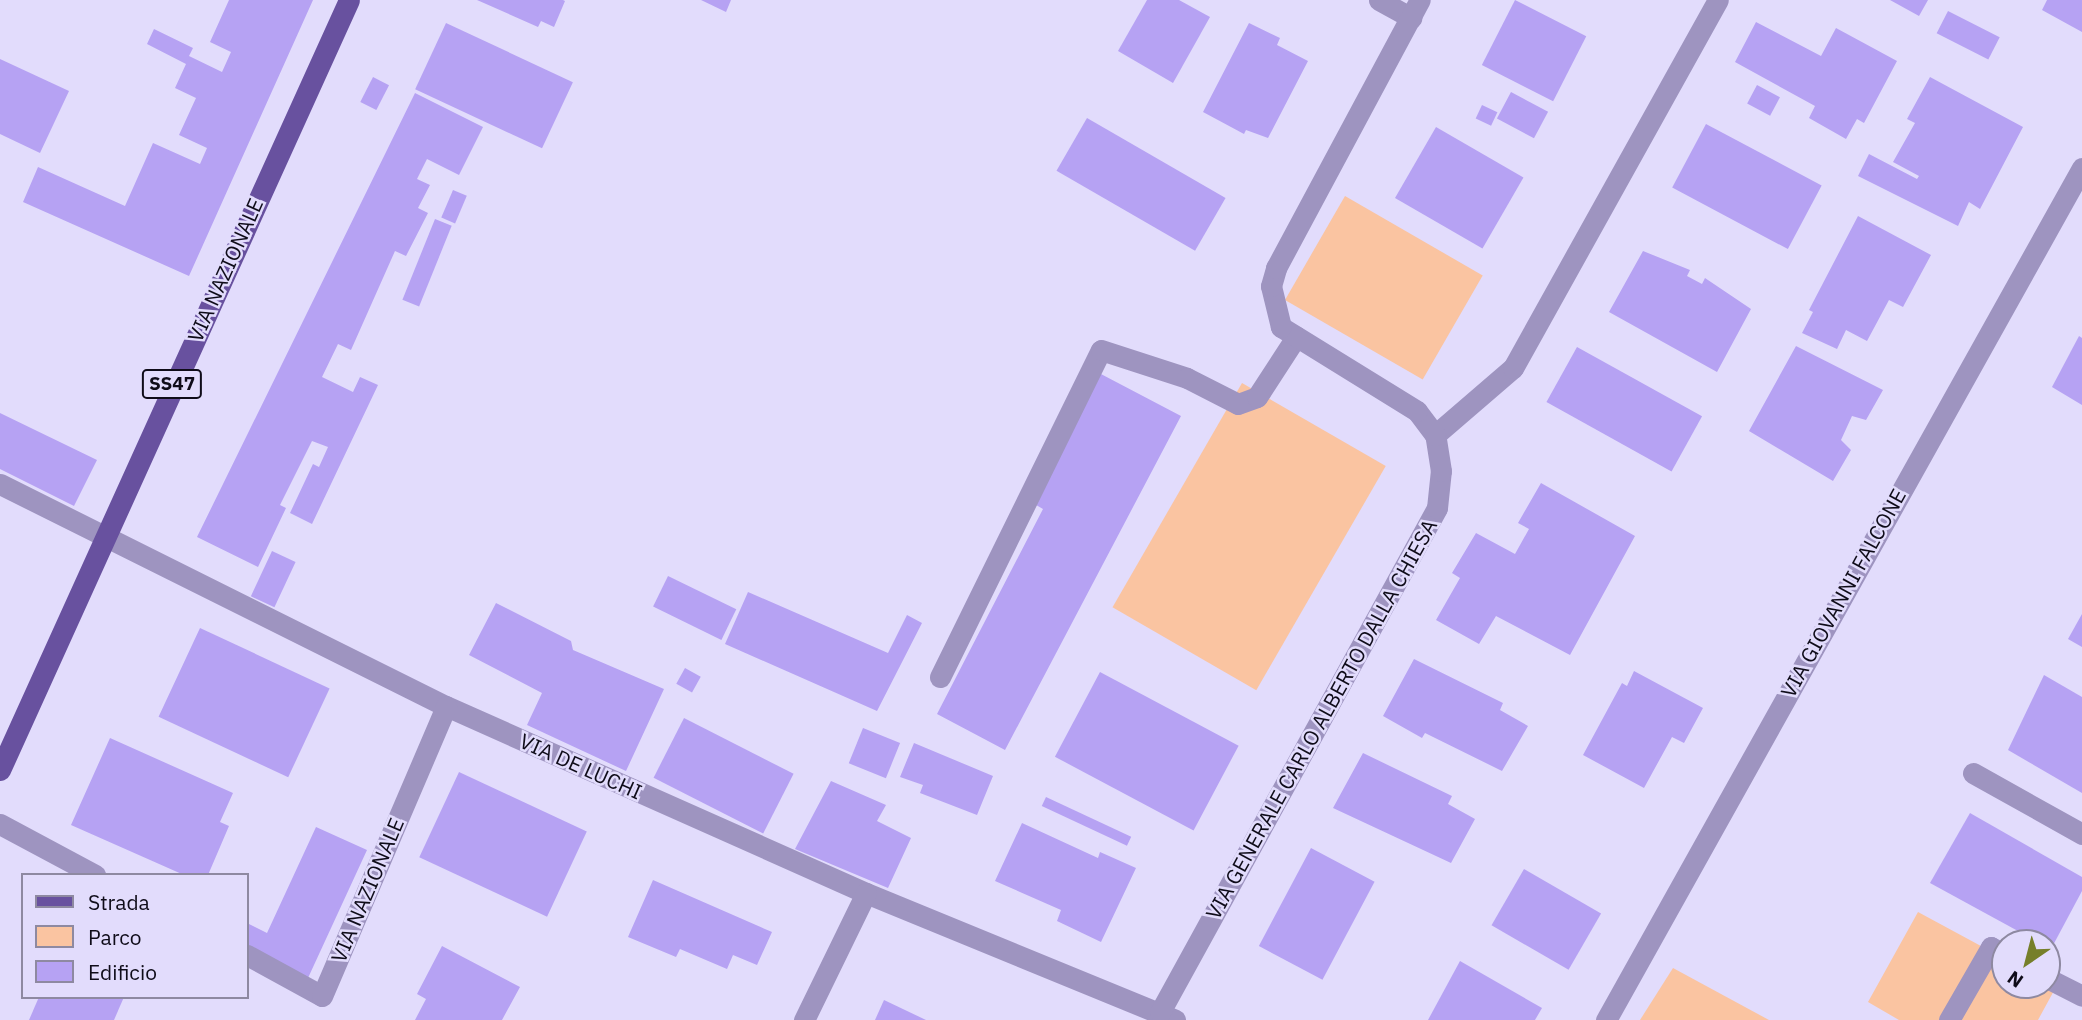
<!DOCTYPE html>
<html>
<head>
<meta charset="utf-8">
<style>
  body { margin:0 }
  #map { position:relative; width:2082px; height:1020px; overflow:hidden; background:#e2dcfc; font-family:"IBM Plex Sans",sans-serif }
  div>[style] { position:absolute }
  .green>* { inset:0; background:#fac4a1; transform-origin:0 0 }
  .building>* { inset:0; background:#b6a2f3; transform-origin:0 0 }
  .minor>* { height:21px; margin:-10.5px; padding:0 10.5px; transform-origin:10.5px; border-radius:10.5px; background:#9e94c0 }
  .major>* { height:21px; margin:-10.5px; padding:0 10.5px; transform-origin:10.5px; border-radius:10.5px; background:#68519f }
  span { translate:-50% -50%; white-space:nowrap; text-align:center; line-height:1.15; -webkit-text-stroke:5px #e2dcfc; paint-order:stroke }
  .shield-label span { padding:2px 5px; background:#e2dcfc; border:2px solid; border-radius:5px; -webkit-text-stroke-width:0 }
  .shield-label { font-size:19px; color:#0f0c19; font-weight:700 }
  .street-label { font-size:21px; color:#0f0c19 }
  .legend { position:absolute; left:21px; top:873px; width:228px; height:126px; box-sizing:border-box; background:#e2dcfc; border:2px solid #8e89a1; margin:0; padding:9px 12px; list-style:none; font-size:21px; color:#0f0c19 }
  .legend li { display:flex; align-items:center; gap:14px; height:35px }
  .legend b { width:35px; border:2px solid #8e89a1 }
  .north { position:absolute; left:1991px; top:929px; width:70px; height:70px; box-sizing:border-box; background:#e2dcfc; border:2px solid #8e89a1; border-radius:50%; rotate:215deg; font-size:19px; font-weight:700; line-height:28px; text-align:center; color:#0f0c19 }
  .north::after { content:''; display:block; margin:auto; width:24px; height:32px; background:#767f2a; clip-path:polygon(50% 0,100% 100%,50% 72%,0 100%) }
</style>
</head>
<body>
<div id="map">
  <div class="green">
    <i style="left:1345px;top:196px;width:159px;height:120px;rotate:30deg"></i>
    <i style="left:1242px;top:383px;width:166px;height:259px;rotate:30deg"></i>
    <i style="clip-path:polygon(1918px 912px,2005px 959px,2005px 985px,2056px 987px,2038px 1020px,1899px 1020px,1868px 1002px)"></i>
    <i style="clip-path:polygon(1673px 968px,1769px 1020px,1640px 1020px)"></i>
  </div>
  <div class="building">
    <i style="clip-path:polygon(229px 0,313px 0,189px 276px,23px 202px,38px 167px,125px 206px,153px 143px,200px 164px,207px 148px,179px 135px,196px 98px,175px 88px,186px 64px,147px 44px,154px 29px,193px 48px,189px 56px,222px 72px,231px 52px,210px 42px)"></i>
    <i style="clip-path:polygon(477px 0,563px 0,565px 1px,554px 27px,541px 21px,538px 27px)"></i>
    <i style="clip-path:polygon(701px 0,731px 0,726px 12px)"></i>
    <i style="clip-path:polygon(1147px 0,1179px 0,1210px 17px,1173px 83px,1118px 51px)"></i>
    <i style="left:1515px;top:0;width:80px;height:73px;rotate:27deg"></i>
    <i style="clip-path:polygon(1890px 0,1928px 0,1919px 16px)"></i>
    <i style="clip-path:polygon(2047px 0,2082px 0,2082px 32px,2042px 10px)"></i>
    <i style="left:1948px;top:11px;width:58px;height:25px;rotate:27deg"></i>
    <i style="clip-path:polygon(1756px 22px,1821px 56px,1836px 28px,1897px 61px,1864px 123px,1857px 119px,1846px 139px,1809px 118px,1815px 106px,1735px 62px)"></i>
    <i style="left:446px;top:23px;width:140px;height:73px;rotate:25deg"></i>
    <i style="clip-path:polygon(1249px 23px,1280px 38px,1277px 45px,1308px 61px,1268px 138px,1246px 130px,1244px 134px,1203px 112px)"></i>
    <i style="clip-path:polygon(0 59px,69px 91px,40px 153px,0 134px)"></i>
    <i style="left:373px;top:77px;width:18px;height:28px;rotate:27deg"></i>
    <i style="clip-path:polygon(1930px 77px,2023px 127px,1980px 209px,1969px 202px,1958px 226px,1858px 176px,1869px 154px,1917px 179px,1919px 176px,1893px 162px,1915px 123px,1907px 119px)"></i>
    <i style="left:1757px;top:85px;width:26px;height:21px;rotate:28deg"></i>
    <i style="left:1511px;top:92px;width:42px;height:30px;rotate:28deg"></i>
    <i style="clip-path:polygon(415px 93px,483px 127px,459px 175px,427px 159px,417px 179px,430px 185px,418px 208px,428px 213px,406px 256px,395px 251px,351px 350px,338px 344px,322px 377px,353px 392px,360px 377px,378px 385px,312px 524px,290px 513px,313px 464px,319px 467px,328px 447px,312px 441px,280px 505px,286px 508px,258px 567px,197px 537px)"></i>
    <i style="left:1482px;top:105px;width:17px;height:15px;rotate:25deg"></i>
    <i style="left:1087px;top:118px;width:160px;height:61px;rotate:30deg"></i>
    <i style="left:1706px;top:124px;width:131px;height:72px;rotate:28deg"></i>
    <i style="left:1436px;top:127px;width:101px;height:82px;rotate:30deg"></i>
    <i style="left:453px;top:190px;width:15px;height:30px;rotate:23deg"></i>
    <i style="clip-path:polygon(1858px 216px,1931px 255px,1903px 307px,1889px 300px,1867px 341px,1846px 330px,1837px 349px,1802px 333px,1813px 312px,1809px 310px)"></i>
    <i style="left:435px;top:219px;width:18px;height:87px;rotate:22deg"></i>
    <i style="clip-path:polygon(1643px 251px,1690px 270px,1687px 276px,1702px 284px,1705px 278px,1751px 309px,1717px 372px,1609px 312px)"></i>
    <i style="clip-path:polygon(2079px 336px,2082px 338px,2082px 405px,2052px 387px)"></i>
    <i style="clip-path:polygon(1796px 346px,1883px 390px,1866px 420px,1852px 416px,1841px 440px,1851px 450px,1833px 481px,1749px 431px)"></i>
    <i style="left:1577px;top:347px;width:143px;height:63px;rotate:29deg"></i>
    <i style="clip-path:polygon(1099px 373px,1181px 416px,1005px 750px,937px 714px,1043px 509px,1031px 502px)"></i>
    <i style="clip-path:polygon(0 413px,97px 460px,74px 506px,0 469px)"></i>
    <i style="clip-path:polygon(1541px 483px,1635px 536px,1570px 655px,1496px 616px,1479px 644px,1436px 620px,1460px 578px,1452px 573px,1476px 533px,1515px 554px,1529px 529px,1518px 523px)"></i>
    <i style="left:272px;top:551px;width:26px;height:50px;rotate:25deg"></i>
    <i style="left:668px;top:576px;width:76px;height:34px;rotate:26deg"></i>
    <i style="clip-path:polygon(748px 592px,888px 653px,907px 615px,922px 623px,877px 711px,725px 644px)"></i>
    <i style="clip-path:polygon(496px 603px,571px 641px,573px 650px,664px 689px,626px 771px,527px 725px,542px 693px,469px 655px)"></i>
    <i style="clip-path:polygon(2082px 614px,2082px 647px,2068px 639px)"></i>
    <i style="left:200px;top:628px;width:143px;height:98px;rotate:25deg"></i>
    <i style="clip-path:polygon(1414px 659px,1503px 703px,1500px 710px,1528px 726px,1502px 771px,1425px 733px,1422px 738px,1383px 716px)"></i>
    <i style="left:685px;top:668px;width:18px;height:18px;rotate:29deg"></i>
    <i style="clip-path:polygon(1634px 671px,1703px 708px,1684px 743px,1672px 737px,1644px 788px,1583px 755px,1622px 683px,1627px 686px)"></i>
    <i style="left:1100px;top:672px;width:157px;height:96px;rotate:28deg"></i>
    <i style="clip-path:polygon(2044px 675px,2082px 697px,2082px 793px,2008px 750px)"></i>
    <i style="left:684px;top:718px;width:123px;height:67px;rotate:27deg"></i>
    <i style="left:863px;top:728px;width:40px;height:38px;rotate:22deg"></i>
    <i style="clip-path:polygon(110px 738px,233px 793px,220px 822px,229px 826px,208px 875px,184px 875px,71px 825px)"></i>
    <i style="clip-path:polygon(914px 743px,993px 776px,977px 815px,920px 793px,923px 785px,900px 777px)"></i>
    <i style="clip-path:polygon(1363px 753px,1452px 796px,1448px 804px,1475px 819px,1451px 863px,1333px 808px)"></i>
    <i style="left:459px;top:772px;width:141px;height:94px;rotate:25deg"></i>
    <i style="clip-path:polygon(831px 781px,886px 805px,877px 821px,911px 838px,888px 888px,795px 849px)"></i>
    <i style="left:1046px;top:797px;width:94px;height:10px;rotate:25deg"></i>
    <i style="clip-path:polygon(1970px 813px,2082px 877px,2082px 891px,2051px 949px,1930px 883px)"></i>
    <i style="clip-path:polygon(1022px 823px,1098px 858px,1100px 852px,1136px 868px,1101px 942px,1057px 921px,1061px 910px,995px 881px)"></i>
    <i style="clip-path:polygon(316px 827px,367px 850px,308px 978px,247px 948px,247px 923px,267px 933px)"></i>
    <i style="left:1311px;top:848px;width:72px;height:111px;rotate:28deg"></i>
    <i style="left:1524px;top:869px;width:89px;height:65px;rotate:30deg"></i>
    <i style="clip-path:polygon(653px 880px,772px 932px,757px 965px,733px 955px,727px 969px,680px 949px,676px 957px,628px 937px)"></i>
    <i style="clip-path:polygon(442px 946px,520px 987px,502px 1020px,415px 1020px,426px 999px,417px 994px)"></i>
    <i style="clip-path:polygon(1460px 961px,1542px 1008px,1535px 1020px,1428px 1020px)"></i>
    <i style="clip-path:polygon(39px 997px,124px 997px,114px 1020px,29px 1020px)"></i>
    <i style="clip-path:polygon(884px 1000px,926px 1020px,875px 1020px)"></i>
  </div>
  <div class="minor">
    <i style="left:1379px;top:0;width:37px;rotate:29deg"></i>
    <i style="left:1435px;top:435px;width:103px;rotate:-40.7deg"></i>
    <i style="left:1513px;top:368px;width:421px;rotate:-60.9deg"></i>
    <i style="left:0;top:484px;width:498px;rotate:26.5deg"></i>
    <i style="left:446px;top:706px;width:460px;rotate:24deg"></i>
    <i style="left:866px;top:893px;width:334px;rotate:22.3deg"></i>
    <i style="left:940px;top:677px;width:364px;rotate:-63.8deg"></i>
    <i style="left:1101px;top:350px;width:90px;rotate:18deg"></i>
    <i style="left:1187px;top:378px;width:57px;rotate:27deg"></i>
    <i style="left:1238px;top:404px;width:20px;rotate:-20deg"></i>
    <i style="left:1257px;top:397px;width:72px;rotate:-57deg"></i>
    <i style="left:1973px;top:773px;width:125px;rotate:29.2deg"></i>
    <i style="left:0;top:824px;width:108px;rotate:28.2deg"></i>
    <i style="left:247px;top:955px;width:85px;rotate:28.7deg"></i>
    <i style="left:322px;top:996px;width:315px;rotate:-66.8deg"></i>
    <i style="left:2047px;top:978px;width:39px;rotate:27deg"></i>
    <i style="left:1160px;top:1012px;width:575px;rotate:-61.21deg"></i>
    <i style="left:1437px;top:508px;width:37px;rotate:-84deg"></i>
    <i style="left:1441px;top:471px;width:36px;rotate:-99deg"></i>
    <i style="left:1435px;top:435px;width:30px;rotate:-127deg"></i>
    <i style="left:1417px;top:411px;width:160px;rotate:-148.3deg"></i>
    <i style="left:1281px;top:327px;width:42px;rotate:-103.7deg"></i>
    <i style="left:1271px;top:286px;width:19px;rotate:-74deg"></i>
    <i style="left:1276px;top:268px;width:304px;rotate:-61.8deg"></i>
    <i style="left:804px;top:1020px;width:141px;rotate:-64deg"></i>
    <i style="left:1606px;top:1020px;width:976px;rotate:-60.81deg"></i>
    <i style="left:1949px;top:1020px;width:84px;rotate:-60.1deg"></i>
    <i style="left:1991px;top:947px;width:16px;rotate:30deg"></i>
  </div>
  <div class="major">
    <i style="left:0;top:770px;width:845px;rotate:-65.62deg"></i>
  </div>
  <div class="shield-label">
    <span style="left:172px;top:384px">SS47</span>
  </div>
  <div class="street-label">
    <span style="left:225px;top:270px;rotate:-66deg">VIA NAZIONALE</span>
    <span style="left:1843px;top:593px;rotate:-61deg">VIA GIOVANNI FALCONE</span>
    <span style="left:1321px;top:719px;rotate:-61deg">VIA GENERALE CARLO ALBERTO DALLA CHIESA</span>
    <span style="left:581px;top:766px;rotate:24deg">VIA DE LUCHI</span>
    <span style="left:367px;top:890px;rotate:-67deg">VIA NAZIONALE</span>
  </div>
  <ul class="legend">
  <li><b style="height:9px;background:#68519f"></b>Strada</li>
  <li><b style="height:19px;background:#fac4a1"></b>Parco</li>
  <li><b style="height:19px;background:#b6a2f3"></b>Edificio</li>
  </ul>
  <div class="north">N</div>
</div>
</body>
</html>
